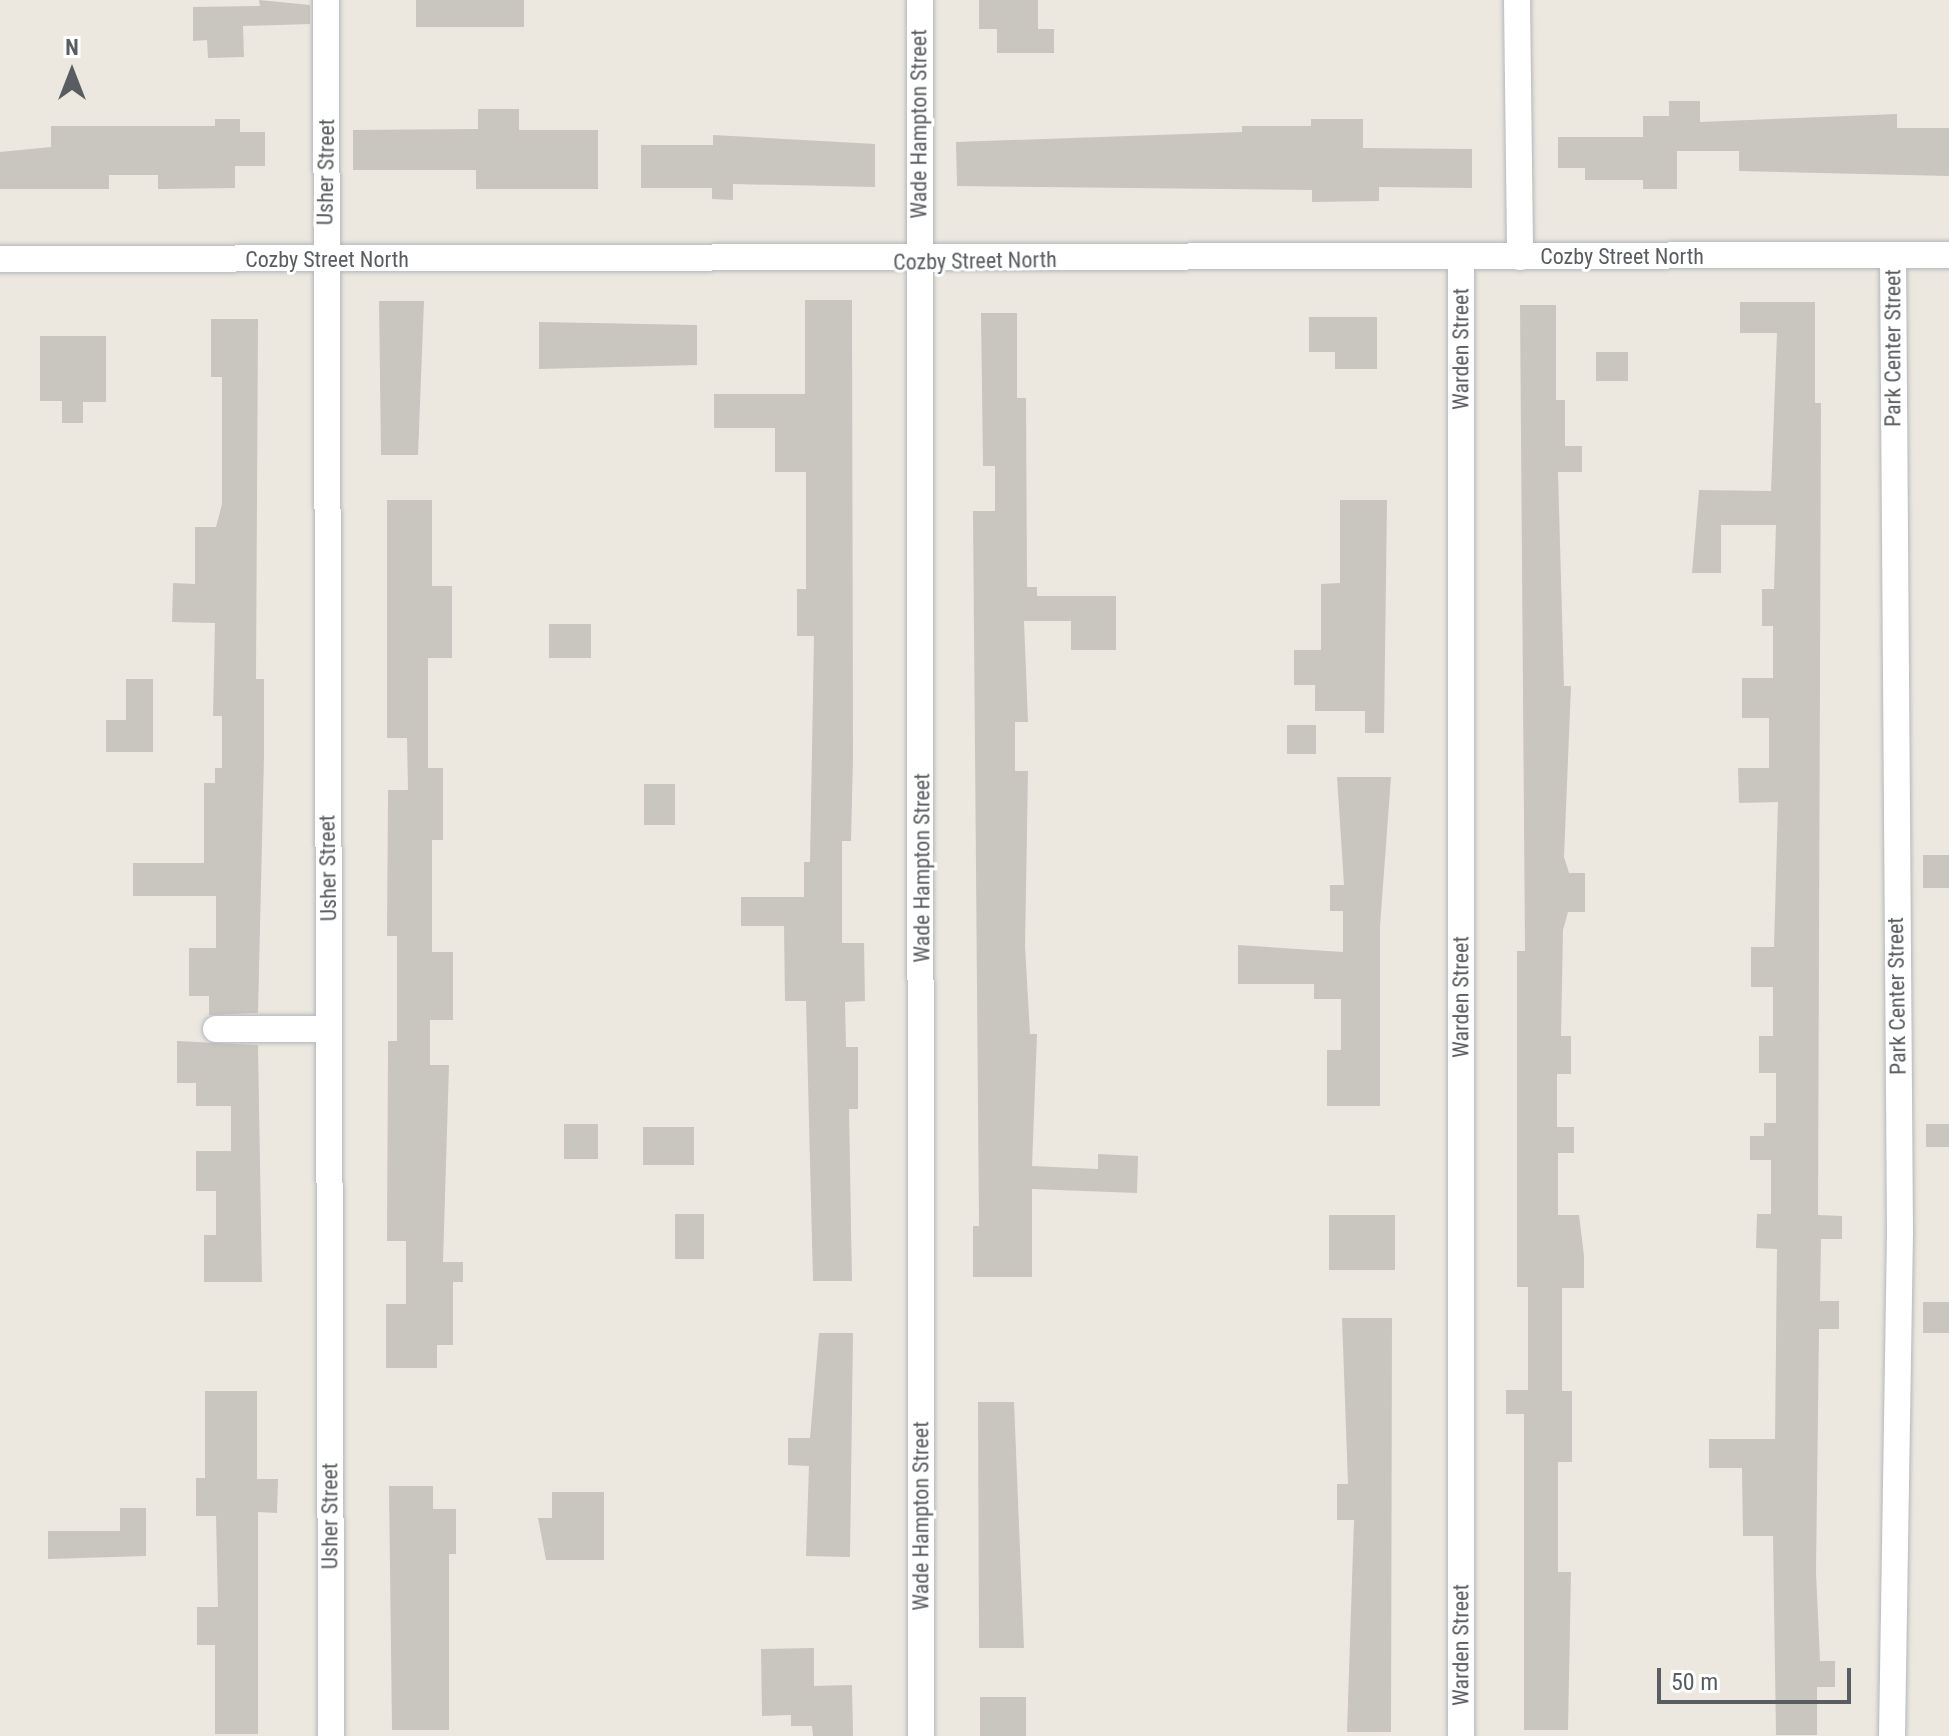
<!DOCTYPE html>
<html>
<head>
<meta charset="utf-8">
<style>
  body { margin:0 }
  #map { position:relative; width:1949px; height:1736px; overflow:hidden; background:#ece8e0; font-family:"Roboto Condensed",sans-serif }
  div>[style] { position:absolute }
  .building>* { inset:0; background:#c9c5bf; transform-origin:0 0 }
  .roads { filter:drop-shadow(0 0 2px #b3b7bb) drop-shadow(0 0 2px #b3b7bb) }
  .minor>* { height:26px; margin:-13px; padding:0 13px; transform-origin:13px; border-radius:13px; background:#fff }
  span { translate:-50% -50%; white-space:nowrap; text-align:center; line-height:1.15; -webkit-text-stroke:6px #fff; paint-order:stroke }
  .street-label { font-size:22px; color:#595d61 }
  .north { position:absolute; left:32px; top:32px; width:80px; height:80px; -webkit-text-stroke:6px #fff; paint-order:stroke; rotate:0deg; font-size:22px; font-weight:700; line-height:32px; text-align:center; color:#595d61 }
  .north::after { content:''; display:block; margin:auto; width:28px; height:36px; background:#595d61; clip-path:polygon(50% 0,100% 100%,50% 72%,0 100%) }
  .scale { position:absolute; left:1657px; top:1668px; width:194px; height:36px; box-sizing:border-box; border:4px solid #595d61; border-top:0; padding-left:10px; font-size:24px; line-height:28px; white-space:nowrap; color:#595d61; -webkit-text-stroke:6px #fff; paint-order:stroke }
</style>
</head>
<body>
<div id="map">
  <div class="building">
    <i style="clip-path:polygon(259px 0,310px 5px,310px 24px,243px 26px,244px 57px,208px 58px,207px 40px,193px 41px,193px 7px,260px 6px)"></i>
    <i style="left:416px;top:0;width:108px;height:27px"></i>
    <i style="clip-path:polygon(979px 0,1038px 0,1038px 29px,1054px 29px,1054px 53px,997px 53px,997px 29px,979px 29px)"></i>
    <i style="clip-path:polygon(1669px 101px,1700px 101px,1700px 122px,1897px 114px,1897px 128px,1949px 128px,1949px 176px,1739px 171px,1739px 151px,1677px 151px,1677px 189px,1643px 189px,1643px 180px,1585px 180px,1585px 168px,1558px 168px,1558px 137px,1643px 137px,1643px 116px,1669px 116px)"></i>
    <i style="clip-path:polygon(478px 109px,519px 109px,519px 130px,598px 130px,598px 189px,476px 189px,476px 170px,353px 170px,353px 130px,478px 129px)"></i>
    <i style="clip-path:polygon(215px 119px,240px 119px,240px 132px,265px 132px,265px 166px,235px 166px,235px 188px,158px 189px,158px 175px,109px 175px,109px 189px,0 189px,0 152px,51px 147px,51px 126px,215px 126px)"></i>
    <i style="clip-path:polygon(1311px 119px,1363px 119px,1363px 148px,1472px 149px,1472px 188px,1379px 187px,1379px 201px,1312px 202px,1312px 190px,957px 186px,956px 142px,1242px 132px,1242px 126px,1311px 126px)"></i>
    <i style="clip-path:polygon(713px 135px,875px 144px,875px 187px,733px 184px,733px 200px,712px 199px,712px 188px,641px 188px,641px 145px,713px 145px)"></i>
    <i style="clip-path:polygon(805px 300px,852px 300px,853px 757px,851px 841px,842px 841px,842px 943px,864px 943px,865px 1001px,845px 1002px,846px 1047px,858px 1047px,858px 1109px,849px 1109px,852px 1281px,813px 1281px,806px 1001px,785px 1001px,784px 926px,741px 926px,741px 897px,804px 897px,804px 862px,810px 862px,814px 636px,797px 636px,797px 589px,806px 589px,806px 472px,775px 472px,775px 428px,714px 428px,714px 394px,805px 394px)"></i>
    <i style="clip-path:polygon(379px 301px,424px 301px,418px 455px,381px 455px)"></i>
    <i style="clip-path:polygon(1740px 302px,1815px 302px,1815px 403px,1821px 403px,1818px 1215px,1842px 1216px,1842px 1239px,1821px 1239px,1820px 1301px,1839px 1301px,1839px 1329px,1819px 1329px,1816px 1572px,1820px 1661px,1835px 1661px,1835px 1687px,1817px 1687px,1817px 1735px,1776px 1735px,1773px 1536px,1743px 1536px,1742px 1468px,1709px 1468px,1709px 1439px,1775px 1439px,1777px 1249px,1756px 1248px,1757px 1214px,1771px 1214px,1771px 1160px,1750px 1160px,1750px 1136px,1764px 1136px,1764px 1123px,1776px 1123px,1776px 1073px,1759px 1073px,1759px 1036px,1773px 1036px,1773px 987px,1751px 987px,1751px 947px,1774px 947px,1778px 802px,1739px 803px,1738px 768px,1769px 768px,1769px 718px,1742px 718px,1742px 678px,1773px 678px,1773px 626px,1762px 626px,1762px 589px,1774px 589px,1776px 525px,1721px 525px,1721px 573px,1692px 573px,1699px 490px,1771px 491px,1777px 333px,1740px 333px)"></i>
    <i style="clip-path:polygon(1520px 305px,1556px 305px,1556px 400px,1565px 400px,1565px 446px,1582px 446px,1582px 472px,1558px 472px,1564px 686px,1571px 686px,1564px 857px,1569px 873px,1585px 873px,1585px 912px,1568px 912px,1563px 930px,1561px 1036px,1571px 1036px,1571px 1074px,1557px 1074px,1557px 1127px,1574px 1127px,1574px 1153px,1558px 1153px,1558px 1215px,1579px 1215px,1584px 1256px,1584px 1288px,1562px 1288px,1562px 1391px,1572px 1391px,1572px 1462px,1558px 1462px,1558px 1572px,1571px 1572px,1568px 1730px,1524px 1730px,1524px 1414px,1506px 1414px,1506px 1390px,1528px 1390px,1528px 1287px,1517px 1287px,1517px 951px,1525px 951px)"></i>
    <i style="clip-path:polygon(981px 313px,1017px 313px,1017px 398px,1026px 398px,1027px 587px,1037px 587px,1037px 596px,1116px 596px,1116px 650px,1071px 650px,1071px 621px,1024px 621px,1028px 722px,1015px 722px,1015px 771px,1028px 771px,1025px 946px,1030px 1034px,1037px 1034px,1032px 1166px,1098px 1169px,1098px 1154px,1138px 1156px,1137px 1193px,1032px 1189px,1032px 1277px,973px 1277px,973px 1226px,979px 1226px,973px 511px,995px 511px,995px 466px,983px 466px)"></i>
    <i style="clip-path:polygon(1309px 317px,1377px 317px,1377px 369px,1335px 369px,1335px 352px,1309px 352px)"></i>
    <i style="clip-path:polygon(211px 319px,258px 319px,256px 679px,264px 679px,264px 756px,258px 1013px,209px 1015px,209px 996px,189px 996px,189px 948px,216px 948px,216px 896px,133px 896px,133px 863px,204px 863px,204px 783px,215px 783px,215px 768px,222px 768px,222px 716px,213px 716px,215px 623px,172px 622px,173px 583px,195px 584px,195px 527px,216px 527px,222px 504px,222px 377px,211px 377px)"></i>
    <i style="clip-path:polygon(539px 322px,697px 325px,697px 365px,539px 369px)"></i>
    <i style="clip-path:polygon(40px 336px,106px 336px,106px 402px,83px 402px,83px 423px,62px 423px,62px 401px,40px 401px)"></i>
    <i style="left:1596px;top:352px;width:32px;height:29px"></i>
    <i style="clip-path:polygon(387px 500px,432px 500px,432px 586px,452px 586px,452px 658px,428px 658px,428px 768px,443px 768px,443px 840px,432px 840px,432px 952px,453px 952px,453px 1020px,430px 1020px,430px 1065px,449px 1065px,443px 1262px,463px 1262px,463px 1282px,453px 1282px,453px 1345px,437px 1345px,437px 1368px,386px 1368px,386px 1304px,406px 1304px,406px 1241px,387px 1241px,388px 1041px,397px 1041px,397px 936px,387px 936px,388px 790px,408px 790px,407px 738px,387px 738px)"></i>
    <i style="clip-path:polygon(1340px 500px,1387px 500px,1384px 733px,1365px 733px,1365px 711px,1315px 711px,1315px 685px,1294px 685px,1294px 650px,1321px 650px,1321px 584px,1340px 583px)"></i>
    <i style="left:549px;top:624px;width:42px;height:34px"></i>
    <i style="clip-path:polygon(126px 679px,153px 679px,153px 752px,106px 752px,106px 720px,126px 720px)"></i>
    <i style="left:1287px;top:725px;width:29px;height:29px"></i>
    <i style="clip-path:polygon(1337px 777px,1391px 777px,1380px 926px,1380px 1106px,1327px 1106px,1327px 1050px,1341px 1050px,1341px 999px,1314px 999px,1314px 984px,1238px 984px,1238px 945px,1343px 952px,1343px 911px,1330px 911px,1330px 885px,1344px 885px)"></i>
    <i style="left:644px;top:784px;width:31px;height:41px"></i>
    <i style="left:1923px;top:855px;width:26px;height:33px"></i>
    <i style="clip-path:polygon(177px 1041px,258px 1045px,262px 1282px,204px 1282px,204px 1235px,216px 1235px,216px 1191px,196px 1191px,196px 1151px,231px 1151px,231px 1106px,196px 1106px,196px 1083px,177px 1083px)"></i>
    <i style="left:564px;top:1124px;width:34px;height:35px"></i>
    <i style="left:1926px;top:1124px;width:23px;height:23px"></i>
    <i style="left:643px;top:1127px;width:51px;height:38px"></i>
    <i style="left:675px;top:1214px;width:29px;height:45px"></i>
    <i style="left:1329px;top:1215px;width:66px;height:55px"></i>
    <i style="left:1949px;top:1302px;width:31px;height:26px;rotate:90deg"></i>
    <i style="clip-path:polygon(1342px 1318px,1392px 1318px,1391px 1732px,1347px 1732px,1354px 1520px,1337px 1520px,1337px 1484px,1348px 1484px)"></i>
    <i style="clip-path:polygon(819px 1333px,853px 1333px,850px 1557px,806px 1556px,809px 1466px,788px 1465px,788px 1438px,810px 1438px)"></i>
    <i style="clip-path:polygon(205px 1391px,257px 1391px,257px 1479px,278px 1479px,277px 1513px,258px 1512px,258px 1734px,215px 1734px,215px 1645px,197px 1645px,197px 1607px,218px 1607px,216px 1516px,196px 1516px,196px 1478px,205px 1478px)"></i>
    <i style="clip-path:polygon(978px 1402px,1014px 1402px,1024px 1648px,979px 1648px)"></i>
    <i style="clip-path:polygon(389px 1486px,433px 1486px,433px 1509px,456px 1509px,456px 1554px,449px 1554px,449px 1730px,392px 1730px)"></i>
    <i style="clip-path:polygon(552px 1492px,604px 1492px,604px 1560px,546px 1560px,538px 1518px,552px 1518px)"></i>
    <i style="clip-path:polygon(120px 1508px,146px 1508px,146px 1556px,48px 1559px,48px 1531px,120px 1531px)"></i>
    <i style="clip-path:polygon(814px 1648px,814px 1686px,852px 1685px,853px 1736px,813px 1736px,812px 1726px,791px 1726px,791px 1715px,762px 1716px,761px 1649px)"></i>
    <i style="left:980px;top:1697px;width:46px;height:39px"></i>
  </div>
  <div class="roads">
    <div class="minor">
      <i style="left:326px;top:0;width:1736px;rotate:89.83deg"></i>
      <i style="left:920px;top:0;width:1736px;rotate:89.97deg"></i>
      <i style="left:1517px;top:0;width:257px;rotate:89.3deg"></i>
      <i style="left:0;top:259px;width:1949px;rotate:-0.12deg"></i>
      <i style="left:216px;top:1029px;width:113px"></i>
      <i style="left:1461px;top:1736px;width:1479px;rotate:-90deg"></i>
      <i style="left:1892px;top:1736px;width:503px;rotate:-89.09deg"></i>
      <i style="left:1900px;top:1233px;width:978px;rotate:-90.41deg"></i>
    </div>
  </div>
  <div class="street-label">
    <span style="left:919px;top:124px;rotate:-90deg">Wade Hampton Street</span>
    <span style="left:326px;top:172px;rotate:-89deg">Usher Street</span>
    <span style="left:1622px;top:257px">Cozby Street North</span>
    <span style="left:327px;top:260px">Cozby Street North</span>
    <span style="left:975px;top:261px;rotate:-1deg">Cozby Street North</span>
    <span style="left:1893px;top:348px;rotate:-90deg">Park Center Street</span>
    <span style="left:1461px;top:349px;rotate:-90deg">Warden Street</span>
    <span style="left:328px;top:868px;rotate:-91deg">Usher Street</span>
    <span style="left:922px;top:868px;rotate:-90deg">Wade Hampton Street</span>
    <span style="left:1897px;top:996px;rotate:-91deg">Park Center Street</span>
    <span style="left:1461px;top:997px;rotate:-90deg">Warden Street</span>
    <span style="left:330px;top:1516px;rotate:-90deg">Usher Street</span>
    <span style="left:921px;top:1516px;rotate:-90deg">Wade Hampton Street</span>
    <span style="left:1461px;top:1645px;rotate:-90deg">Warden Street</span>
  </div>
  <div class="north">N</div>
  <div class="scale">50 m</div>
</div>
</body>
</html>
